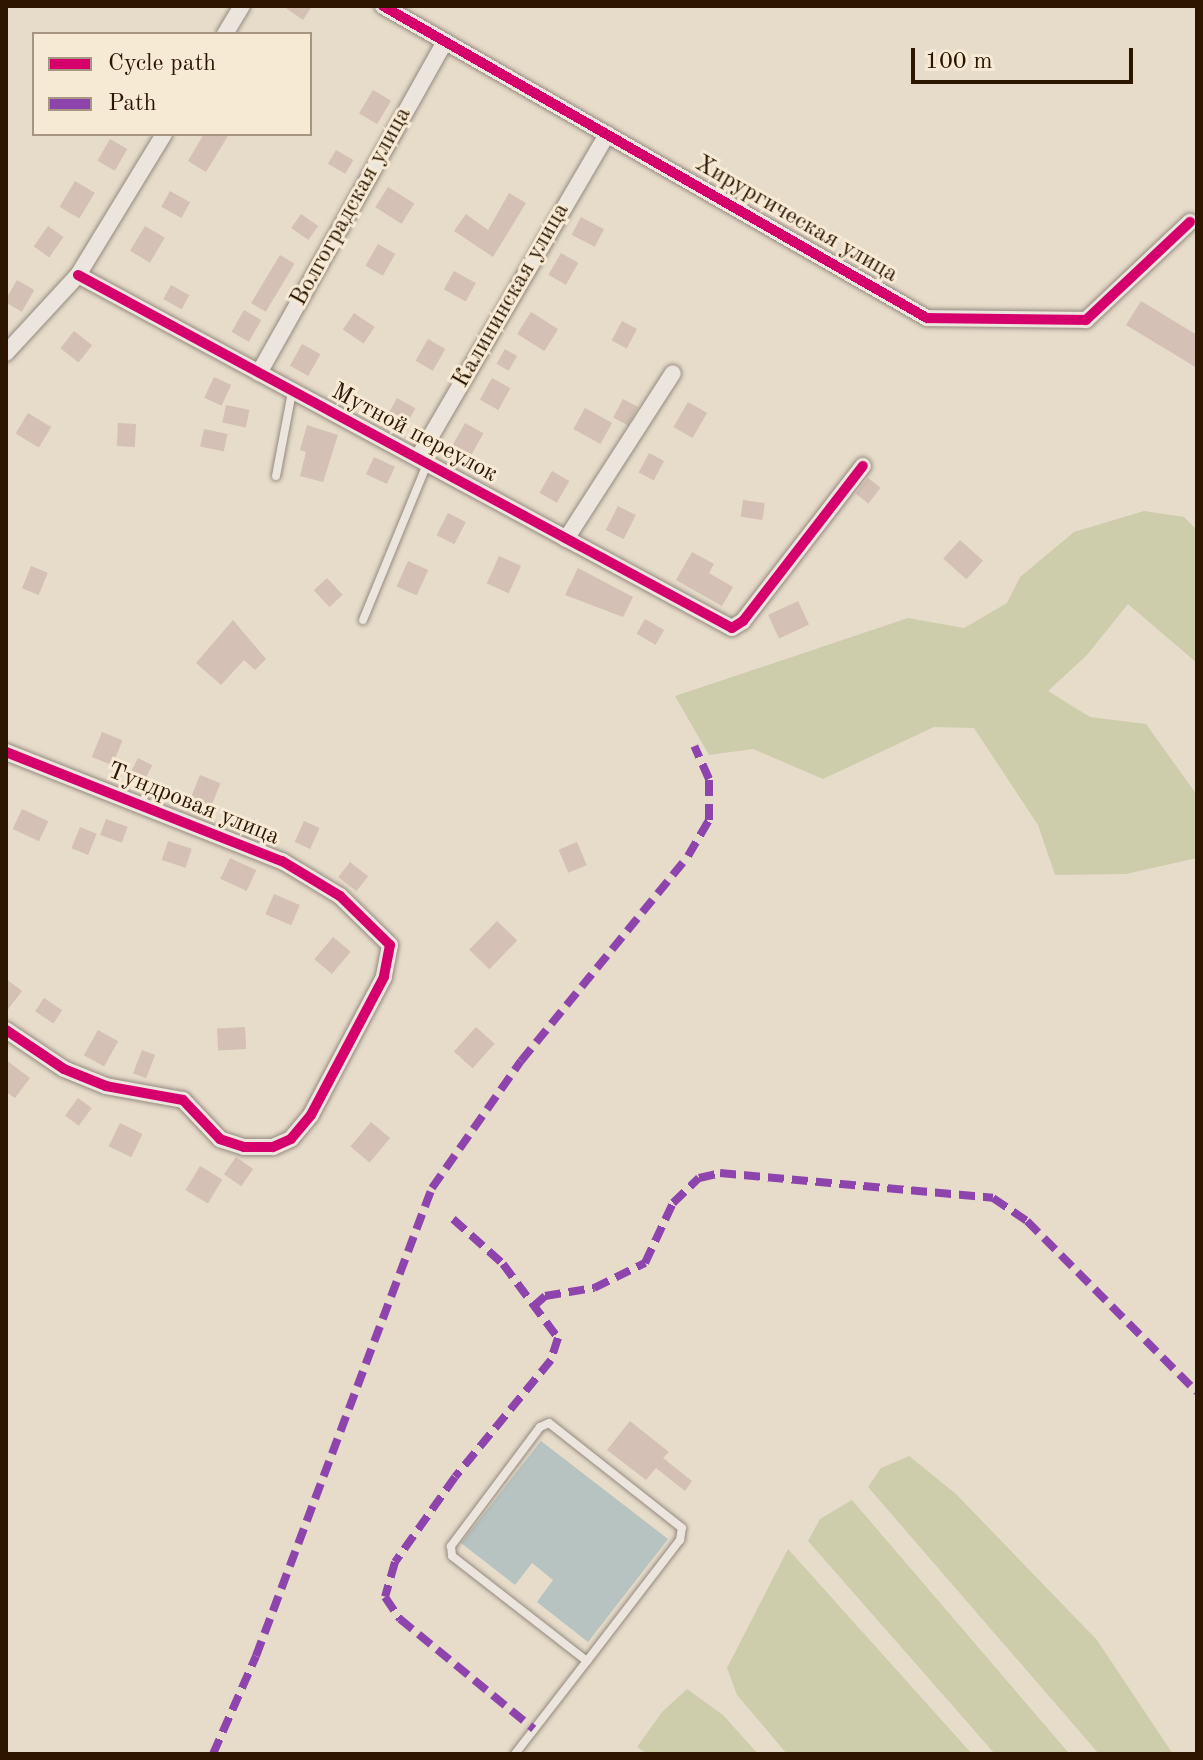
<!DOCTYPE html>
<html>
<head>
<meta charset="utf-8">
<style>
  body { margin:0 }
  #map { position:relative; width:1203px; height:1760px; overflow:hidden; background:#e7dbca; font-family:"Old Standard TT",serif }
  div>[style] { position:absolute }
  .green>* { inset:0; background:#cdcdac }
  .water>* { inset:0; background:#b7c3c1 }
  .building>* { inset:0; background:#d4c0b4; transform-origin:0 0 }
  .roads { filter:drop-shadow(0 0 2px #938a7e) drop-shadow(0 0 2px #938a7e) }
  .service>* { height:8px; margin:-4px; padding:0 4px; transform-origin:4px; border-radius:4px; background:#ebe5dd }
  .minor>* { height:16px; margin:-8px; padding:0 8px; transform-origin:8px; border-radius:8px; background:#ebe5dd }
  .quiet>* { height:8px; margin-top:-4px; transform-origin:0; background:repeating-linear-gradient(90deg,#8e44ad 0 16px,transparent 0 24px) }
  .cycleway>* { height:10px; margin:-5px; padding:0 5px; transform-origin:5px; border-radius:5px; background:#d6006c }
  span { translate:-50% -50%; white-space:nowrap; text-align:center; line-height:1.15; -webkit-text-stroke:6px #f7ead5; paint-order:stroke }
  .street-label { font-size:24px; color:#2c1600 }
  .frame { position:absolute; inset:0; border:8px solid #2c1600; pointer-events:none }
  .legend { position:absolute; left:32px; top:32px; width:280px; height:104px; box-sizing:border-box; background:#f7ead5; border:2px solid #a69580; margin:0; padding:10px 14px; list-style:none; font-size:24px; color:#2c1600 }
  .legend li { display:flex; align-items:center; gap:16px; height:40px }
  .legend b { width:40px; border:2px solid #a69580 }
  .scale { position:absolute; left:911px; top:48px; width:222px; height:36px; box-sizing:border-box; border:4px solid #2c1600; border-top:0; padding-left:10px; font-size:24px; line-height:28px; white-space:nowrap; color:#2c1600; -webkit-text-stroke:6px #f7ead5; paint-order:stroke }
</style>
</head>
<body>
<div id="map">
  <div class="green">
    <i style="clip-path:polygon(1144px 511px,1184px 517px,1197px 530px,1197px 663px,1128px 604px,1087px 655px,1048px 691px,1090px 717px,1146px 724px,1197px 795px,1197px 858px,1126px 874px,1055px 875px,1038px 825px,974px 728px,934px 727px,823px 779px,753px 749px,709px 755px,675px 696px,908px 618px,964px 628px,1007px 603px,1020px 577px,1074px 532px)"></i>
    <i style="clip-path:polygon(909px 1456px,956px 1494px,1097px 1640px,1173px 1754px,1099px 1754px,868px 1487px,881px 1468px)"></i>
    <i style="clip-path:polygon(852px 1500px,1067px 1751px,1069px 1754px,995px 1754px,808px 1541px,820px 1519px)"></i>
    <i style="clip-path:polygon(788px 1549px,972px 1754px,787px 1754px,737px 1695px,727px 1668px)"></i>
    <i style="clip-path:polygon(687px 1689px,723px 1715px,758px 1754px,648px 1754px,637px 1747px,662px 1712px)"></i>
  </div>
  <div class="water">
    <i style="clip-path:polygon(541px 1441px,668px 1539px,588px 1642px,537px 1602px,553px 1580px,532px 1563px,515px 1585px,461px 1543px)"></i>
  </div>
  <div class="building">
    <i style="clip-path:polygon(283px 6px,312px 6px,303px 20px)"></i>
    <i style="left:373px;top:90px;width:21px;height:27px;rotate:31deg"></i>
    <i style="clip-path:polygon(204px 134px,229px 134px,206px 172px,188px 161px)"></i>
    <i style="left:110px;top:139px;width:20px;height:25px;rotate:30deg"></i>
    <i style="left:336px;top:150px;width:20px;height:16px;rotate:30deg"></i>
    <i style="left:75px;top:181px;width:23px;height:30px;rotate:31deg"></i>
    <i style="left:388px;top:187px;width:31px;height:24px;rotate:32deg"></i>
    <i style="left:170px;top:191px;width:23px;height:18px;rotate:29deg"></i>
    <i style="clip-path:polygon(509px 193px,526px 203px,493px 257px,454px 231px,466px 214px,488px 230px)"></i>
    <i style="left:301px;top:214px;width:21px;height:17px;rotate:35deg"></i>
    <i style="left:581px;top:217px;width:26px;height:20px;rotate:28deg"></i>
    <i style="left:48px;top:226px;width:19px;height:25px;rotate:35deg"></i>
    <i style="left:145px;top:226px;width:23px;height:29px;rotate:31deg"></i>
    <i style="left:378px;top:244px;width:20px;height:25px;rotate:30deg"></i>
    <i style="left:561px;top:253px;width:20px;height:25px;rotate:30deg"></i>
    <i style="left:280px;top:255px;width:17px;height:56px;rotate:31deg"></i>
    <i style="left:454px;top:271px;width:25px;height:21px;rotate:29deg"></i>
    <i style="left:17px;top:280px;width:20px;height:25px;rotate:30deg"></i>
    <i style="left:171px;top:285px;width:21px;height:16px;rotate:29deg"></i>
    <i style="clip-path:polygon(1141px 301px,1197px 335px,1197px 368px,1126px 325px)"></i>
    <i style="left:244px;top:310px;width:20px;height:25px;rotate:30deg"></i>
    <i style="left:531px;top:312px;width:32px;height:26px;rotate:32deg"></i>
    <i style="left:354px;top:313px;width:25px;height:20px;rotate:34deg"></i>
    <i style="left:622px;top:321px;width:17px;height:22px;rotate:28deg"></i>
    <i style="left:74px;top:331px;width:23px;height:22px;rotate:38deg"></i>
    <i style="left:428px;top:339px;width:20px;height:25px;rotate:30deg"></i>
    <i style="left:302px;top:344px;width:21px;height:25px;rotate:29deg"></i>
    <i style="left:505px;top:349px;width:14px;height:17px;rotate:30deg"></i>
    <i style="left:214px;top:377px;width:19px;height:23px;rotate:25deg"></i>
    <i style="left:492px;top:378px;width:21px;height:25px;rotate:29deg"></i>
    <i style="left:397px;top:398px;width:21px;height:25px;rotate:29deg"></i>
    <i style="left:623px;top:399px;width:17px;height:21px;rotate:28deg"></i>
    <i style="left:688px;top:402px;width:22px;height:29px;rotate:30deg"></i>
    <i style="left:226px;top:405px;width:24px;height:18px;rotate:12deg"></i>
    <i style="left:585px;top:408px;width:31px;height:24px;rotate:29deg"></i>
    <i style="left:28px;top:413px;width:27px;height:24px;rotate:31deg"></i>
    <i style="left:118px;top:423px;width:18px;height:23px;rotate:3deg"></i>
    <i style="left:465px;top:423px;width:21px;height:26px;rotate:29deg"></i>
    <i style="clip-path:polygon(307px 425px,338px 435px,323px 482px,300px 476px,306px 452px,300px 450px)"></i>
    <i style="left:204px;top:429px;width:24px;height:18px;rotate:12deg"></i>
    <i style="left:649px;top:453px;width:17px;height:22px;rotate:28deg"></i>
    <i style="left:374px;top:457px;width:23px;height:19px;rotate:25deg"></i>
    <i style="left:552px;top:471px;width:20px;height:25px;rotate:30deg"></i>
    <i style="left:868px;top:478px;width:16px;height:20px;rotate:38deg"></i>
    <i style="left:743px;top:500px;width:22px;height:17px;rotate:8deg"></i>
    <i style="left:618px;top:506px;width:20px;height:27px;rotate:27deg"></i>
    <i style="left:448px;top:513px;width:20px;height:25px;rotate:27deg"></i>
    <i style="left:960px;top:540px;width:31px;height:25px;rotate:42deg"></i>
    <i style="clip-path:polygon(692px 552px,714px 564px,709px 573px,733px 587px,722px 606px,676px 580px)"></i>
    <i style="left:499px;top:556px;width:24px;height:30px;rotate:24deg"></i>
    <i style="left:408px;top:561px;width:22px;height:28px;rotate:24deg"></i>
    <i style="left:31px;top:566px;width:18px;height:24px;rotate:22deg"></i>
    <i style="clip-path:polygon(578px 568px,633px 597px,623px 617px,565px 595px)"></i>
    <i style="left:327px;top:578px;width:23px;height:18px;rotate:47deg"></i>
    <i style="left:798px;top:601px;width:26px;height:33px;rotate:65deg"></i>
    <i style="left:645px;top:619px;width:22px;height:17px;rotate:30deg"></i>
    <i style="clip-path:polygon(233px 620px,266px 659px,255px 670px,244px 660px,221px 685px,196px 663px)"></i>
    <i style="left:102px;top:732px;width:22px;height:27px;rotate:22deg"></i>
    <i style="left:138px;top:758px;width:16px;height:21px;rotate:27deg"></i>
    <i style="left:200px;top:775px;width:22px;height:28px;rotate:22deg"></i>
    <i style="left:22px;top:809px;width:29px;height:22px;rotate:25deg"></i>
    <i style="left:106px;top:819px;width:23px;height:17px;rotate:20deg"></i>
    <i style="left:304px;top:821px;width:17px;height:23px;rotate:24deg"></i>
    <i style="left:80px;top:827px;width:18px;height:23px;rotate:22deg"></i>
    <i style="left:168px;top:841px;width:25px;height:20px;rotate:18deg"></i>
    <i style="left:577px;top:842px;width:25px;height:20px;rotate:67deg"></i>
    <i style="left:230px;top:858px;width:29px;height:23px;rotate:25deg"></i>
    <i style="left:350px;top:862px;width:23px;height:19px;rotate:38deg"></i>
    <i style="left:274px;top:894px;width:28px;height:22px;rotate:23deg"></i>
    <i style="left:497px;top:921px;width:28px;height:40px;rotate:44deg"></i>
    <i style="left:333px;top:937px;width:23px;height:29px;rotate:40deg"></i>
    <i style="clip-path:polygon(6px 979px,22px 991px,6px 1012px)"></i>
    <i style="left:44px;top:998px;width:22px;height:16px;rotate:34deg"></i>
    <i style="left:245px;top:1027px;width:22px;height:28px;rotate:87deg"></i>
    <i style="left:476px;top:1027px;width:25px;height:33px;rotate:42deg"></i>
    <i style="left:98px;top:1030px;width:23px;height:29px;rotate:29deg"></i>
    <i style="left:142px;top:1050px;width:14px;height:25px;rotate:21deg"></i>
    <i style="clip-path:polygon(6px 1060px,30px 1078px,15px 1098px,6px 1092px)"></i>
    <i style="left:78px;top:1098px;width:17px;height:22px;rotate:36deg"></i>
    <i style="left:371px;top:1122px;width:25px;height:32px;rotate:40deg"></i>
    <i style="left:120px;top:1123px;width:25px;height:26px;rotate:26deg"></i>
    <i style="left:236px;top:1157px;width:21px;height:21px;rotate:35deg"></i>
    <i style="left:200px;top:1166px;width:26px;height:28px;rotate:31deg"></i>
    <i style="clip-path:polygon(630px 1421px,669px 1452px,663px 1458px,692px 1481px,685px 1491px,656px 1468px,646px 1480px,607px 1450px)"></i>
  </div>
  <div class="roads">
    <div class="service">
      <i style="left:276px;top:476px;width:86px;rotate:-79.2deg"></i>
      <i style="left:363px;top:620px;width:169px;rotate:-67.7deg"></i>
      <i style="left:515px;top:1754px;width:118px;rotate:-52.3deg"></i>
      <i style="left:587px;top:1661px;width:153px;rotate:-52.5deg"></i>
      <i style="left:680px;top:1540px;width:12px;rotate:-81deg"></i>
      <i style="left:682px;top:1528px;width:169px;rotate:-141.7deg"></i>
      <i style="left:549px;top:1423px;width:10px;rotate:156deg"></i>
      <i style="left:540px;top:1427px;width:149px;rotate:126.8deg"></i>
      <i style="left:451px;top:1546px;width:10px;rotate:84deg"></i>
      <i style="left:452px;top:1556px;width:171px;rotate:37.9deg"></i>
    </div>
    <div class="minor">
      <i style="left:383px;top:6px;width:627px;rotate:29.84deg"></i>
      <i style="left:927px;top:318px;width:159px;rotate:0.7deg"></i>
      <i style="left:1086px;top:320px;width:143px;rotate:-43.3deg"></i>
      <i style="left:225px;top:34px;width:33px;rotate:-59deg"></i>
      <i style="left:78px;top:275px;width:743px;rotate:28.36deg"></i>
      <i style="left:732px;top:628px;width:13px;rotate:-32deg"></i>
      <i style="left:743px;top:621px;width:196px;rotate:-52.3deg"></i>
      <i style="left:6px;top:353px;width:106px;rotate:-47.3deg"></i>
      <i style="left:78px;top:275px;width:165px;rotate:-58.6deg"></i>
      <i style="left:259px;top:373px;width:380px;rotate:-60.7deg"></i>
      <i style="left:418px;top:458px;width:375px;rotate:-59.7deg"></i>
      <i style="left:566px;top:539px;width:197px;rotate:-57.2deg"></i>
      <i style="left:6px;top:752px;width:297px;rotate:21.6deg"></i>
      <i style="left:282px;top:861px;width:68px;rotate:31.1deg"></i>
      <i style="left:340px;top:896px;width:70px;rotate:44.4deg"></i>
      <i style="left:390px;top:945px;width:33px;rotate:101deg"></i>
      <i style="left:384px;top:977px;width:156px;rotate:117.9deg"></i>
      <i style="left:311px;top:1115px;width:31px;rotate:130deg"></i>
      <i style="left:291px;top:1139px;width:20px;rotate:156deg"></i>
      <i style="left:273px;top:1147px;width:29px;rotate:180deg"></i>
      <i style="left:244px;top:1147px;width:25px;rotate:-162deg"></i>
      <i style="left:220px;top:1139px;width:54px;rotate:-133.5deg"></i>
      <i style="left:183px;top:1100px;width:78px;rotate:-169.7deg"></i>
      <i style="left:106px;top:1086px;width:45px;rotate:-158deg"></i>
      <i style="left:64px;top:1069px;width:70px;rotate:-146.1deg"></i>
    </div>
  </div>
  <div class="quiet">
    <i style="left:453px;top:1219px;width:67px;rotate:42deg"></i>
    <i style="left:503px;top:1264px;width:92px;rotate:53.4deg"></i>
    <i style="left:558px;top:1338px;width:23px;rotate:108deg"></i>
    <i style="left:551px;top:1360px;width:151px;rotate:129.4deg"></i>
    <i style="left:455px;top:1477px;width:104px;rotate:125.2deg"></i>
    <i style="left:395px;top:1562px;width:36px;rotate:106deg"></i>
    <i style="left:385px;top:1597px;width:27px;rotate:56deg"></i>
    <i style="left:400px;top:1619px;width:173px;rotate:39.4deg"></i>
    <i style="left:534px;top:1306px;width:15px;rotate:-42deg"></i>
    <i style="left:545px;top:1296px;width:50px;rotate:-9.3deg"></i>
    <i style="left:594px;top:1288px;width:57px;rotate:-26.1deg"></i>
    <i style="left:645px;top:1263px;width:66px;rotate:-65deg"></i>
    <i style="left:673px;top:1203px;width:36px;rotate:-44deg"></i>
    <i style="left:699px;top:1178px;width:22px;rotate:-13deg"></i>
    <i style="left:720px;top:1173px;width:274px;rotate:5.2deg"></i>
    <i style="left:993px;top:1198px;width:41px;rotate:34.1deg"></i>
    <i style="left:1027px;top:1221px;width:241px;rotate:45.2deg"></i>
    <i style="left:213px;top:1754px;width:107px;rotate:-66.3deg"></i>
    <i style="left:256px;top:1656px;width:500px;rotate:-69.4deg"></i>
    <i style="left:432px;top:1188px;width:155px;rotate:-55deg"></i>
    <i style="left:521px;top:1061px;width:264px;rotate:-50.8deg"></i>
    <i style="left:688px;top:856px;width:42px;rotate:-59.7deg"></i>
    <i style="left:709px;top:820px;width:41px;rotate:-90deg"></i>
    <i style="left:709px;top:779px;width:36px;rotate:-114deg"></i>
  </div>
  <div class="cycleway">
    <i style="left:383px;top:6px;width:627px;rotate:29.84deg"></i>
    <i style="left:927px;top:318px;width:159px;rotate:0.7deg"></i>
    <i style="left:1086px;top:320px;width:143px;rotate:-43.3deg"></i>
    <i style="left:78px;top:275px;width:743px;rotate:28.36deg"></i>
    <i style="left:732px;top:628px;width:13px;rotate:-32deg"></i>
    <i style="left:743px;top:621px;width:196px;rotate:-52.3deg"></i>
    <i style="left:6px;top:752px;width:297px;rotate:21.6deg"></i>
    <i style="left:282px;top:861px;width:68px;rotate:31.1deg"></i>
    <i style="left:340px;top:896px;width:70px;rotate:44.4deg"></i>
    <i style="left:390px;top:945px;width:33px;rotate:101deg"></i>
    <i style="left:384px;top:977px;width:156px;rotate:117.9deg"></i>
    <i style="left:311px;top:1115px;width:31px;rotate:130deg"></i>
    <i style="left:291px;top:1139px;width:20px;rotate:156deg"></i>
    <i style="left:273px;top:1147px;width:29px;rotate:180deg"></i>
    <i style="left:244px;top:1147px;width:25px;rotate:-162deg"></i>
    <i style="left:220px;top:1139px;width:54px;rotate:-133.5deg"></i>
    <i style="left:183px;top:1100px;width:78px;rotate:-169.7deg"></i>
    <i style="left:106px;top:1086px;width:45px;rotate:-158deg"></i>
    <i style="left:64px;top:1069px;width:70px;rotate:-146.1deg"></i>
  </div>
  <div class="street-label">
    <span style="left:352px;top:207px;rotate:-61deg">Волгоградская улица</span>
    <span style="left:796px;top:220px;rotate:30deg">Хирургическая улица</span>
    <span style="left:512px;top:296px;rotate:-60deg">Калининская улица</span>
    <span style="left:414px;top:434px;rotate:28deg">Мутной переулок</span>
    <span style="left:193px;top:805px;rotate:22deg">Тундровая улица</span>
  </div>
  <div class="frame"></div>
  <ul class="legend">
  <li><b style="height:10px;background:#d6006c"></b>Cycle path</li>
  <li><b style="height:10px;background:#8e44ad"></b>Path</li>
  </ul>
  <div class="scale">100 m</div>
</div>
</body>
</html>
